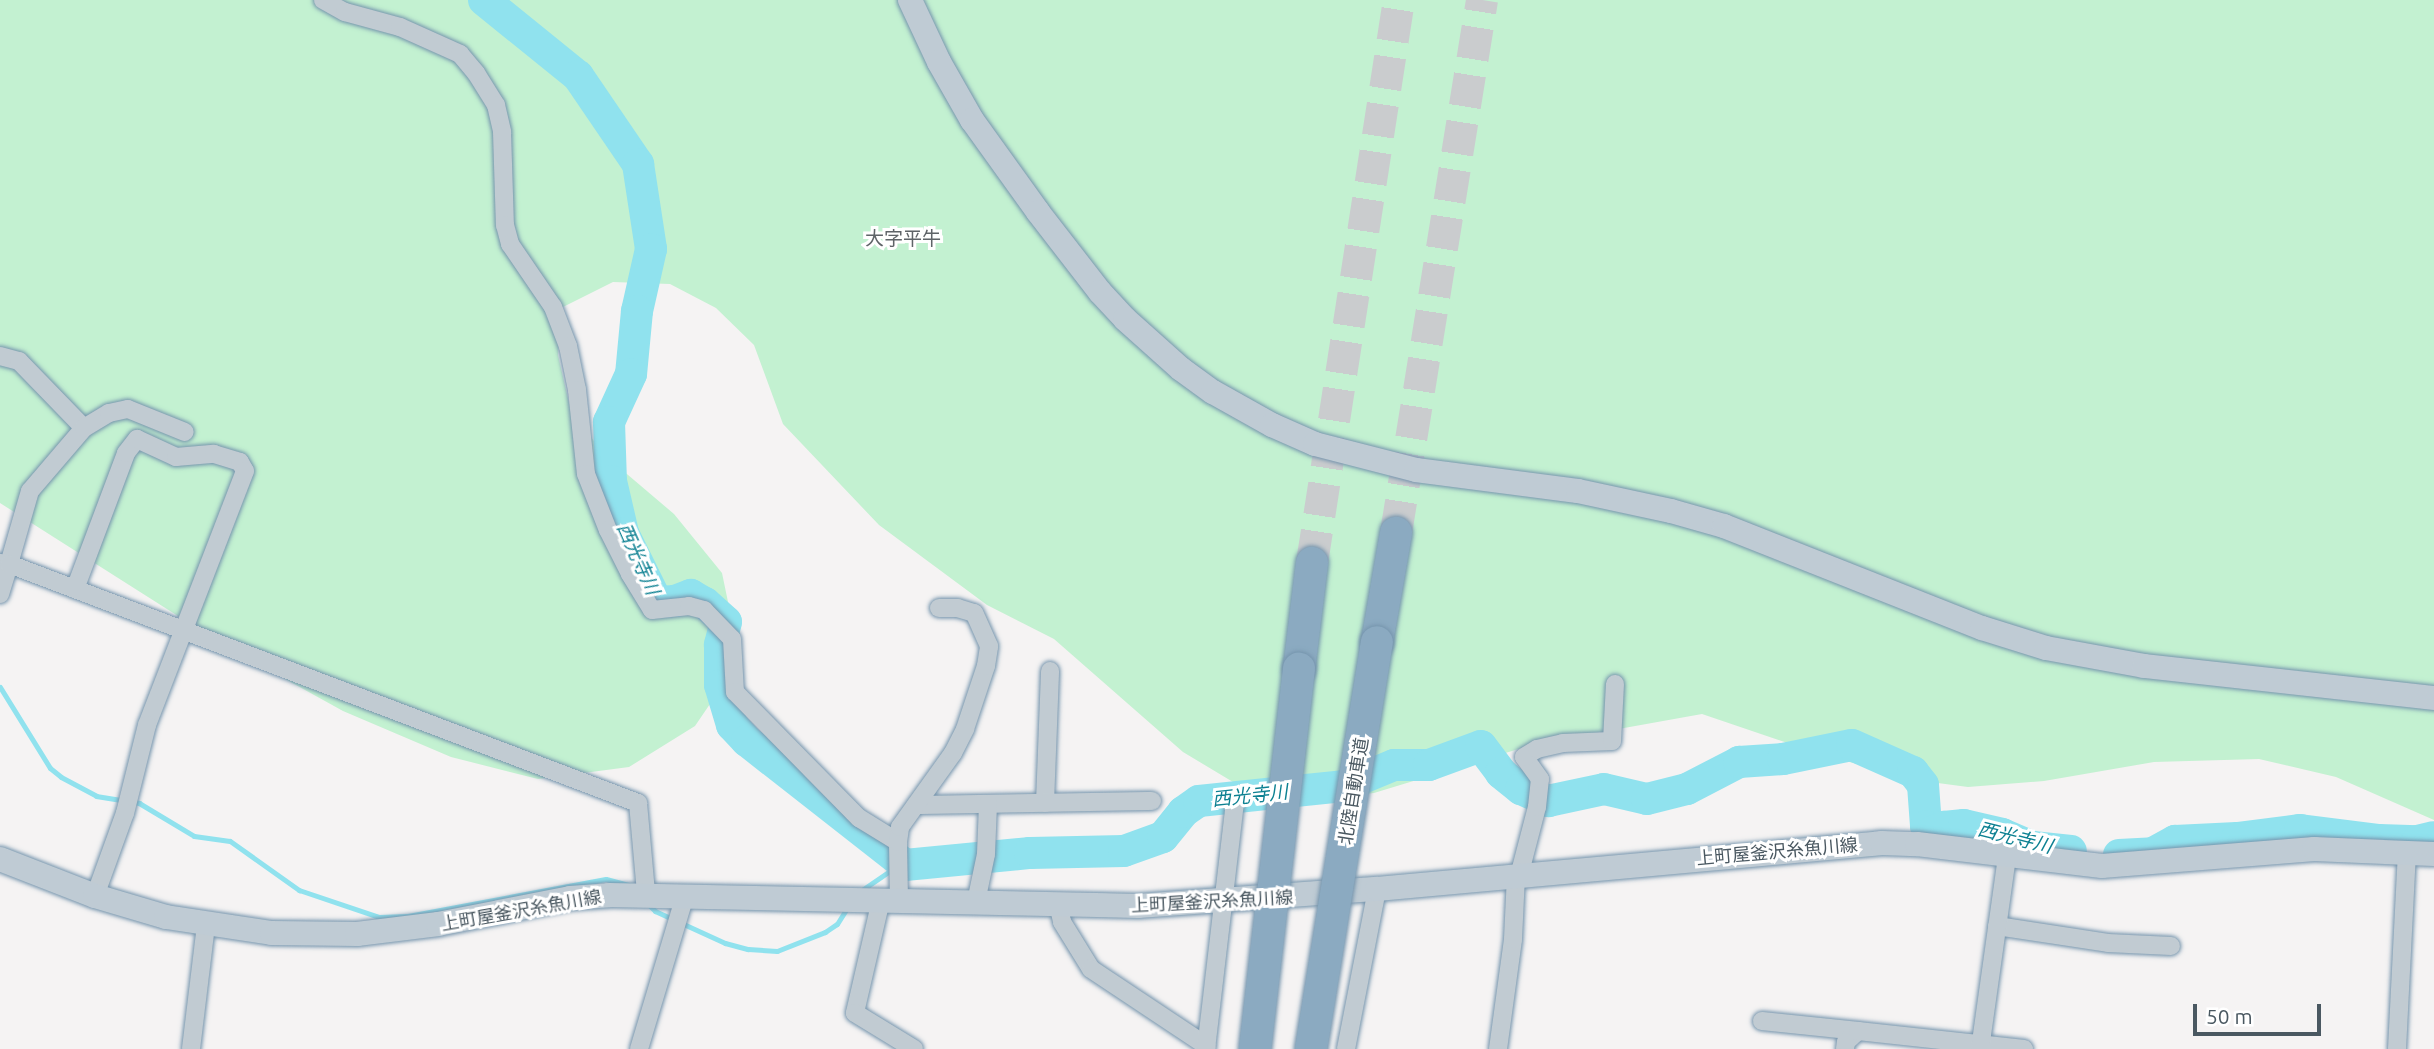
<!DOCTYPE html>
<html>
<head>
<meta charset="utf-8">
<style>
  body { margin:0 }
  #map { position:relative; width:2434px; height:1049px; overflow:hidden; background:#f5f3f3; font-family:Ubuntu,"Noto Sans JP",sans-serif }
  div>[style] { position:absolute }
  .green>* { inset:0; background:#c3f1d1 }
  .stream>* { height:5px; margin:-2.5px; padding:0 2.5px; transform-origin:2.5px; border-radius:2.5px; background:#90e2ee }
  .river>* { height:32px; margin:-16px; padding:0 16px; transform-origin:16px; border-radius:16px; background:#90e2ee }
  .highway-tunnel>* { height:32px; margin-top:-16px; transform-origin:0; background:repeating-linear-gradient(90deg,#caccce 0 32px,transparent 0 48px) }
  .roads { filter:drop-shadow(0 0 2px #7695ad) drop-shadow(0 0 2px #7695ad) }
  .street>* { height:18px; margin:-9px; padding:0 9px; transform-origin:9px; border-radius:9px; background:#c1cbd2 }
  .secondary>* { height:24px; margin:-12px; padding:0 12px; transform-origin:12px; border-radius:12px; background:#bfcbd4 }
  .highway>* { height:32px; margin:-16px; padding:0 16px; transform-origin:16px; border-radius:16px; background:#8baac1 }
  .bridges { filter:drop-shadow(0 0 2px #7695ad) drop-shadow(0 0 2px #7695ad) }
  .highway-bridge>* { height:32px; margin:-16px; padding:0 16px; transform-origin:16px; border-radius:16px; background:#8baac1 }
  span { translate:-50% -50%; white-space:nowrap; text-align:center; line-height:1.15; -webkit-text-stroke:6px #fff; paint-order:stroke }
  .street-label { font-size:18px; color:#4a5861 }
  .neighbourhood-label { font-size:19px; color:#5f6468 }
  .water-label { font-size:19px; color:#0d8192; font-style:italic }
  .scale { position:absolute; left:2193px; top:1004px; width:128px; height:32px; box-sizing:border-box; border:4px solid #4a5861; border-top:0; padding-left:9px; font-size:21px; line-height:24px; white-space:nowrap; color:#4a5861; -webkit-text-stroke:5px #fff; paint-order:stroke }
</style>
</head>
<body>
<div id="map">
  <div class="green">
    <i style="clip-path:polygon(0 0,2434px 0,2434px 820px,2336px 777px,2259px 759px,2154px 762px,2044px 781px,1968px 787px,1915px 780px,1817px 753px,1702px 714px,1535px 744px,1374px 793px,1303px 801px,1238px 785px,1183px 752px,1054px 639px,987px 605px,879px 525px,783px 424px,754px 345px,716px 308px,670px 284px,613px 282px,561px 308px,558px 355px,569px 403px,601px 452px,674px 514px,722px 573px,733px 626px,727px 679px,695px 726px,629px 767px,538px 779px,451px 757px,343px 711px,222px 644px,0 503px)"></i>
  </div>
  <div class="stream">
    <i style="left:0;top:687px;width:95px;rotate:58.3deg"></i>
    <i style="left:50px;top:768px;width:14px;rotate:39deg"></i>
    <i style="left:61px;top:777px;width:40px;rotate:28deg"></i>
    <i style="left:96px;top:796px;width:44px;rotate:9.2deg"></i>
    <i style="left:139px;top:803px;width:64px;rotate:31deg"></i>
    <i style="left:194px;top:836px;width:36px;rotate:8deg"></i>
    <i style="left:230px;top:841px;width:85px;rotate:35.4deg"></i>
    <i style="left:299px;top:890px;width:84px;rotate:18.6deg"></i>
    <i style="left:379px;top:917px;width:29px;rotate:-2deg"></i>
    <i style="left:408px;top:916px;width:201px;rotate:-10.6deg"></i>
    <i style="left:606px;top:879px;width:27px;rotate:15deg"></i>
    <i style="left:859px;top:892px;width:42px;rotate:-34.4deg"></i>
    <i style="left:648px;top:904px;width:10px;rotate:45deg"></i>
    <i style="left:655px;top:911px;width:77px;rotate:24.6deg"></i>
    <i style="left:725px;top:943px;width:24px;rotate:15deg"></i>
    <i style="left:748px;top:949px;width:29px;rotate:4deg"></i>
    <i style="left:777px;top:951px;width:52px;rotate:-21.6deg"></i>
    <i style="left:825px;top:932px;width:14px;rotate:-34deg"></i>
    <i style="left:837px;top:924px;width:19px;rotate:-58deg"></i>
  </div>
  <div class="river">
    <i style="left:484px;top:0;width:121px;rotate:39deg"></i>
    <i style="left:578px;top:76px;width:107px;rotate:55.7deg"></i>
    <i style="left:638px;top:164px;width:86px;rotate:81.3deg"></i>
    <i style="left:651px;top:249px;width:64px;rotate:102.7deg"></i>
    <i style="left:637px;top:311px;width:63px;rotate:95.4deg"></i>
    <i style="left:631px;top:374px;width:53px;rotate:114.6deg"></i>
    <i style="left:609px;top:422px;width:59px;rotate:88.1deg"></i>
    <i style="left:611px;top:481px;width:53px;rotate:77deg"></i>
    <i style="left:623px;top:533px;width:77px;rotate:63.8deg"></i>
    <i style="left:657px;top:602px;width:18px;rotate:-3deg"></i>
    <i style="left:675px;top:601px;width:17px;rotate:-21deg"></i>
    <i style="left:691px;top:595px;width:16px;rotate:30deg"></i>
    <i style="left:705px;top:603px;width:28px;rotate:42deg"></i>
    <i style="left:726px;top:622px;width:24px;rotate:105deg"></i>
    <i style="left:720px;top:645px;width:40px;rotate:90deg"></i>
    <i style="left:720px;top:685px;width:42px;rotate:73.3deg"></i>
    <i style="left:732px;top:725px;width:22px;rotate:47deg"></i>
    <i style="left:747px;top:741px;width:201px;rotate:38.1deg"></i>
    <i style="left:905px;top:865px;width:126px;rotate:-5.5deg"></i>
    <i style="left:1030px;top:853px;width:94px;rotate:-1.2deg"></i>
    <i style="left:1124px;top:851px;width:41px;rotate:-19.7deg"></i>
    <i style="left:1163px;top:837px;width:32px;rotate:-51deg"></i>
    <i style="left:1183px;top:812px;width:19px;rotate:-35deg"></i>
    <i style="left:1199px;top:801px;width:145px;rotate:-5.9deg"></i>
    <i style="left:1343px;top:786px;width:55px;rotate:-22.4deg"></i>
    <i style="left:1394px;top:765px;width:35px"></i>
    <i style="left:1429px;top:765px;width:55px;rotate:-20.1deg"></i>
    <i style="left:1481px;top:746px;width:34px;rotate:53deg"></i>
    <i style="left:1501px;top:773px;width:26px;rotate:39deg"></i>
    <i style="left:1521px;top:789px;width:30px;rotate:24deg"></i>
    <i style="left:1548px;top:801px;width:57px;rotate:-12.1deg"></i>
    <i style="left:1604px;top:789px;width:44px;rotate:13.1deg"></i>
    <i style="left:1647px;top:799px;width:41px;rotate:-14deg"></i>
    <i style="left:1687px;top:789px;width:59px;rotate:-27.4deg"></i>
    <i style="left:1739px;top:762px;width:44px;rotate:-3.9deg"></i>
    <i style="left:1783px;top:759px;width:70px;rotate:-11.5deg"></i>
    <i style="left:1852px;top:745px;width:67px;rotate:23.9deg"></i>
    <i style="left:1913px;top:772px;width:16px;rotate:52deg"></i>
    <i style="left:1923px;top:785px;width:41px;rotate:85.8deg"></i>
    <i style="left:1926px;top:826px;width:8px;rotate:45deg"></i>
    <i style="left:1932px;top:832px;width:13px;rotate:-23deg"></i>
    <i style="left:1944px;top:827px;width:20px;rotate:-6deg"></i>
    <i style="left:1964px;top:825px;width:39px;rotate:13deg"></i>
    <i style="left:2002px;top:834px;width:34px;rotate:23deg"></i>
    <i style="left:2033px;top:847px;width:38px;rotate:6deg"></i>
    <i style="left:2119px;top:855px;width:34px;rotate:-3deg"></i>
    <i style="left:2153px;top:853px;width:25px;rotate:-29deg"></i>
    <i style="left:2175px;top:841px;width:62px;rotate:-2.8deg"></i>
    <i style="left:2237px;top:838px;width:64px;rotate:-7.2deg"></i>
    <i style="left:2300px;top:830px;width:80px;rotate:7.2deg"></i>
    <i style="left:2379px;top:840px;width:38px;rotate:2deg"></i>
    <i style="left:2417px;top:841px;width:17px;rotate:-13deg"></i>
  </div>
  <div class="highway-tunnel">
    <i style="left:1396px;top:533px;width:540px;rotate:-80.83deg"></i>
    <i style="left:1312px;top:563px;width:570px;rotate:-81.22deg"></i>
  </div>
  <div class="roads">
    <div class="street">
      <i style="left:323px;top:0;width:25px;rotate:29deg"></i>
      <i style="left:345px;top:12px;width:57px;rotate:15.3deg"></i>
      <i style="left:400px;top:27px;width:66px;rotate:24.2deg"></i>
      <i style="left:460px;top:54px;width:25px;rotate:50deg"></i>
      <i style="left:476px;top:73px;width:38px;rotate:58deg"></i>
      <i style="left:496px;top:105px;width:28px;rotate:77deg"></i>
      <i style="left:502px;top:132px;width:93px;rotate:88.2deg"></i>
      <i style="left:505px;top:225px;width:20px;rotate:75deg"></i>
      <i style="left:510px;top:244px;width:76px;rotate:55.7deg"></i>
      <i style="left:553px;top:307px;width:42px;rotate:69deg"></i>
      <i style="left:568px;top:346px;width:45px;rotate:78.4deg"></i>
      <i style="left:577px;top:390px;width:84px;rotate:83.9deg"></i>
      <i style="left:586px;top:474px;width:60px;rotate:68.6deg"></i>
      <i style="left:608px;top:530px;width:49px;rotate:63.4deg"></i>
      <i style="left:630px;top:574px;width:42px;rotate:58.6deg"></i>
      <i style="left:652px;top:610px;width:37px;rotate:-6deg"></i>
      <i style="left:689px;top:606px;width:16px;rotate:15deg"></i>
      <i style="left:704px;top:610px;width:40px;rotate:46deg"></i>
      <i style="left:732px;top:639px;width:53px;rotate:86.8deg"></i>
      <i style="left:735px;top:692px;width:177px;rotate:45.5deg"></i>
      <i style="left:859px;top:818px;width:46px;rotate:31.6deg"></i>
      <i style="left:0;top:356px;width:20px;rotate:15deg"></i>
      <i style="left:19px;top:361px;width:93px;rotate:45.9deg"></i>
      <i style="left:0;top:563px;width:9px;rotate:6deg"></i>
      <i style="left:9px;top:564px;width:76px;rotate:-74deg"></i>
      <i style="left:30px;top:491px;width:83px;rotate:-49.4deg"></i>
      <i style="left:84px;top:428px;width:29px;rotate:-31deg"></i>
      <i style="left:109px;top:413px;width:19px;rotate:-12deg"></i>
      <i style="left:128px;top:409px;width:61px;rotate:22deg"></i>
      <i style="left:75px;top:589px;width:145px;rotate:-69.4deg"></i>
      <i style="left:126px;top:453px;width:18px;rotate:-52deg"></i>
      <i style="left:137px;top:439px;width:43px;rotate:24.8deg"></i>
      <i style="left:176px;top:457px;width:38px;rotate:-5deg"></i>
      <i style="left:214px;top:454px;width:27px;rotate:17deg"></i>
      <i style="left:240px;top:462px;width:10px;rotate:61deg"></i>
      <i style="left:245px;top:471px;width:272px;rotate:111.1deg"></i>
      <i style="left:147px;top:725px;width:91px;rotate:104deg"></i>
      <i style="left:125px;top:813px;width:88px;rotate:109.9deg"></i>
      <i style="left:0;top:594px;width:31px;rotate:-73deg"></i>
      <i style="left:9px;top:564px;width:673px;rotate:20.81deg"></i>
      <i style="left:638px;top:803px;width:90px;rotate:84.9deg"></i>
      <i style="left:1045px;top:803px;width:132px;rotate:-87.8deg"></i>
      <i style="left:916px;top:805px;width:236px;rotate:-1deg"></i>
      <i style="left:1519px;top:876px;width:71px;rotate:-75.4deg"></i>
      <i style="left:1537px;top:807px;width:28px;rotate:-84deg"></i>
      <i style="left:1540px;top:779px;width:27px;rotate:-126deg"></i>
      <i style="left:1524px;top:757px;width:15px;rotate:-32deg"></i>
      <i style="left:1537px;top:749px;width:27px;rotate:-13deg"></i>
      <i style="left:1563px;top:743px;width:49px;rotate:-2.3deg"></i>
      <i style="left:1612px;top:741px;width:57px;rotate:-87deg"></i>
      <i style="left:881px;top:900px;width:116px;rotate:103deg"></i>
      <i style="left:855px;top:1013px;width:69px;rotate:31.4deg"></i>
      <i style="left:899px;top:900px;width:58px;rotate:-91deg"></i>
      <i style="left:898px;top:842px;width:15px;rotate:-82deg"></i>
      <i style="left:900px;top:827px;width:91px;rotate:-54.4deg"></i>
      <i style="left:953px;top:753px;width:27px;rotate:-63deg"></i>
      <i style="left:965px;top:729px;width:66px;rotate:-71.6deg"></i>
      <i style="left:986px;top:666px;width:20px;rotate:-81deg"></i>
      <i style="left:989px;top:646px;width:36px;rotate:-114deg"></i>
      <i style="left:974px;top:613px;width:17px;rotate:-163deg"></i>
      <i style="left:958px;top:608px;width:19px;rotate:180deg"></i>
      <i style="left:976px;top:902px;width:49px;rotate:-78.2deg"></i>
      <i style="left:986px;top:854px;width:50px;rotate:-87.7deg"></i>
      <i style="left:1058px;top:904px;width:18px;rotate:77deg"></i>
      <i style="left:1062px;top:922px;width:55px;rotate:58.3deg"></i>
      <i style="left:1091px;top:969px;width:139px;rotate:33.6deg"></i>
      <i style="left:1997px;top:926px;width:112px;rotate:8.7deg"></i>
      <i style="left:2108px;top:943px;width:63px;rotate:2.7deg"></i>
      <i style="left:1762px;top:1021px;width:97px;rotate:5.9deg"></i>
      <i style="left:191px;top:1049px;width:125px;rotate:-83.1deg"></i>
      <i style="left:639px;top:1049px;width:160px;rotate:-73.3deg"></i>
      <i style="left:1206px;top:1049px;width:250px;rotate:-83.3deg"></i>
      <i style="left:1346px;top:1049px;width:163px;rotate:-79deg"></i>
      <i style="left:1498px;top:1049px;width:111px;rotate:-82.2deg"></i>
      <i style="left:1513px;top:939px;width:63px;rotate:-87.3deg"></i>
      <i style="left:1845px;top:1049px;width:7px;rotate:-82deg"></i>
      <i style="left:1846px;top:1042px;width:16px;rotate:-43deg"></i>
      <i style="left:1858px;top:1031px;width:167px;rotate:6.2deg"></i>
      <i style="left:1980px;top:1049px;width:195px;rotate:-82deg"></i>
      <i style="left:2397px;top:1049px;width:195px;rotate:-87.1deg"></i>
    </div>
    <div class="secondary">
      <i style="left:910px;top:0;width:68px;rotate:64.9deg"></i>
      <i style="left:939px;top:62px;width:67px;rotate:60.4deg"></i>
      <i style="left:972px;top:120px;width:113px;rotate:54.3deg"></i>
      <i style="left:1038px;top:212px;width:101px;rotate:52.2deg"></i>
      <i style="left:1100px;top:292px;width:37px;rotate:47deg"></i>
      <i style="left:1125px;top:319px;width:75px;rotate:41.8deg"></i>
      <i style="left:1181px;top:369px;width:39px;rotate:36deg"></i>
      <i style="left:1213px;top:392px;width:68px;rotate:29.2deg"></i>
      <i style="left:1272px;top:425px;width:47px;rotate:23.8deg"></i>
      <i style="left:1315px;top:444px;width:104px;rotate:14.4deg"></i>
      <i style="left:1416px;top:470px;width:163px;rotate:7.4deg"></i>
      <i style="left:1578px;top:491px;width:95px;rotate:12.1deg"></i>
      <i style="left:1671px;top:511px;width:55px;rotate:15.8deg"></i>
      <i style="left:1724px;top:526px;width:277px;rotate:21.6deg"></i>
      <i style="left:1982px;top:628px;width:67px;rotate:17.4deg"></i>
      <i style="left:2046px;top:648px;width:100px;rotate:10.4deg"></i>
      <i style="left:2144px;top:666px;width:292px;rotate:6.3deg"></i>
      <i style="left:0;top:859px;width:102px;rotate:21.3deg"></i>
      <i style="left:95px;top:896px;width:74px;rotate:16.5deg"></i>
      <i style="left:166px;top:917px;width:107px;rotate:8.6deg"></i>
      <i style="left:272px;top:933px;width:85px;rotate:0.7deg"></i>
      <i style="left:357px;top:934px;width:82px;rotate:-7deg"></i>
      <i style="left:438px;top:924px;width:135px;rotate:-11.1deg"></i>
      <i style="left:570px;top:898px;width:39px;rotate:-4deg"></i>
      <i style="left:609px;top:895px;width:529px;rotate:1.19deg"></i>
      <i style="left:1138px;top:906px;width:240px;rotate:-4.1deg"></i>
      <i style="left:1377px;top:889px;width:507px;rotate:-5.2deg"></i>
      <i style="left:1882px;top:843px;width:35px;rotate:2deg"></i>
      <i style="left:1917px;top:844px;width:186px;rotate:6.8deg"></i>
      <i style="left:2102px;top:866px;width:213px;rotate:-4.6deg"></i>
      <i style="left:2314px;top:849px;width:120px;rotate:2.4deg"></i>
    </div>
    <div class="highway">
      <i style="left:1377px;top:642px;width:111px;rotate:-80.1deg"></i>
      <i style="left:1299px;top:669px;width:107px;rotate:-83deg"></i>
    </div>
  </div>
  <div class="bridges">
    <div class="highway-bridge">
      <i style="left:1255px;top:1049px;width:383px;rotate:-83.4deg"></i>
      <i style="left:1311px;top:1049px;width:412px;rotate:-80.8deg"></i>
    </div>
  </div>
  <div class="street-label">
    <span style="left:1353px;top:791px;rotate:-81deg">北陸自動車道</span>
    <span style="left:1777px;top:851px;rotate:-5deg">上町屋釜沢糸魚川線</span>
    <span style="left:1212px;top:901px;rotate:-3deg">上町屋釜沢糸魚川線</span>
    <span style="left:521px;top:910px;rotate:-10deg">上町屋釜沢糸魚川線</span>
  </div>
  <div class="neighbourhood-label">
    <span style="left:903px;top:239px">大字平牛</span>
  </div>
  <div class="water-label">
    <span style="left:638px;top:559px;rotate:66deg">西光寺川</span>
    <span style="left:1250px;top:796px;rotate:-6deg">西光寺川</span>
    <span style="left:2015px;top:838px;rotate:14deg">西光寺川</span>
  </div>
  <div class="scale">50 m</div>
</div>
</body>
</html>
